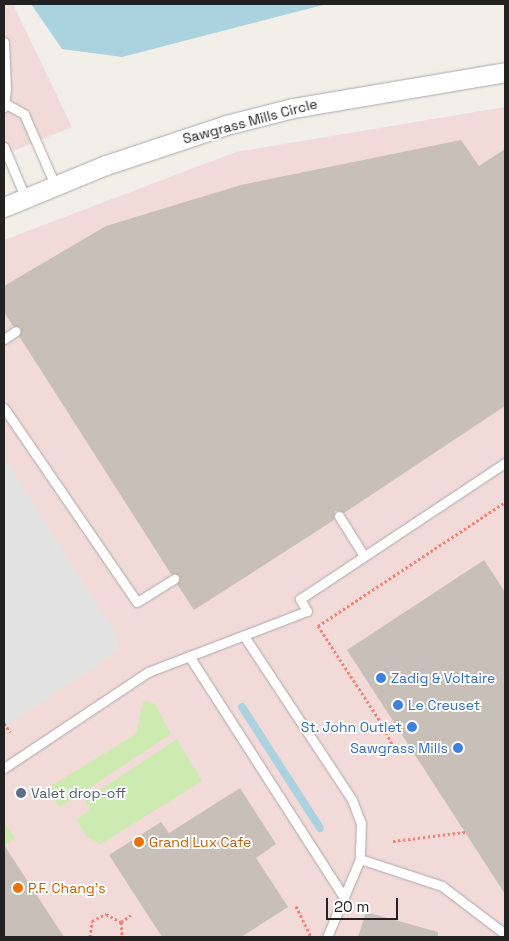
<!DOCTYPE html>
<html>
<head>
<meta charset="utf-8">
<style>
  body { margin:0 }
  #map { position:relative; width:509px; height:941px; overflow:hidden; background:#f2efe9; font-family:"Space Grotesk",sans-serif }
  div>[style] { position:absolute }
  .commercial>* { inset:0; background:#f2dad9 }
  .grass>* { inset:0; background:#cdebb0 }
  .parking>* { inset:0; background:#e2e2e2 }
  .water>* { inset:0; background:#aad3df }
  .stream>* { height:8px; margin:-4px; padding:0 4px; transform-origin:4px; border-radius:4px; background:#aad3df }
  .building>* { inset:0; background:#c7bfb8 }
  .path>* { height:3px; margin-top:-1.5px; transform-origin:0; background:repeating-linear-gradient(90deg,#fa8072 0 2.5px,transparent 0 5px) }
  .roads { filter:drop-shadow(0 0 1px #a9a9a9) drop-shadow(0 0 1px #a9a9a9) }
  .lane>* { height:9px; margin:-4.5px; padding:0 4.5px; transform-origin:4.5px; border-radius:4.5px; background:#fff }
  .street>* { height:19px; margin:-9.5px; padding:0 9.5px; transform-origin:9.5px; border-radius:9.5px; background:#fff }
  .dots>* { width:14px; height:14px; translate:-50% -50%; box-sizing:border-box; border:2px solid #fff; border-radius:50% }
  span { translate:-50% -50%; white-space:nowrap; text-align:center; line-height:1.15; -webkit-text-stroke:4px #fff; paint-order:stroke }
  .street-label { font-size:14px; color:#222 }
  .shop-label { font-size:14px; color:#366cbe }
  .left { translate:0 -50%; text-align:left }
  .right { translate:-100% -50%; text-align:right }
  .service-label { font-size:14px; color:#4e5e75 }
  .food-label { font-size:14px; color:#c56008 }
  .frame { position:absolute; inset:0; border:5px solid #222; pointer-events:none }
  .scale { position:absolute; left:326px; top:898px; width:72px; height:22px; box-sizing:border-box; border:2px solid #222; border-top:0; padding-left:6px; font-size:15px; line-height:18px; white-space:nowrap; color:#222; -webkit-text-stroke:4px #fff; paint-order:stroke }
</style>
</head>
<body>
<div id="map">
  <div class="commercial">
    <i style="clip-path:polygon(4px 4px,13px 4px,72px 127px,4px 155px)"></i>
    <i style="clip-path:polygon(505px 107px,505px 937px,4px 937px,4px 240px,236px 152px)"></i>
  </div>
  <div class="grass">
    <i style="clip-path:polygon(147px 701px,155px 704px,171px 734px,60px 807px,46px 789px,136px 734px,143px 702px)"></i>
    <i style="clip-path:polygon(177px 739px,202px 781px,101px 844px,88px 838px,76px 820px,90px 810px,85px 800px)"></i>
    <i style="clip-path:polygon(4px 822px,15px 838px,4px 846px)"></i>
  </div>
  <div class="parking">
    <i style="clip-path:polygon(4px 457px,115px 632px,120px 650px,4px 727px)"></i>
  </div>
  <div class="water">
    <i style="clip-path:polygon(31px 4px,327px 4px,122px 57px,62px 49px)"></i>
  </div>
  <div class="stream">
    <i style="left:242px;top:707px;width:144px;rotate:57.2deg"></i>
  </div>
  <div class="building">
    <i style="clip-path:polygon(461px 140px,479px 166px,505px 149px,505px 406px,344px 513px,335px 511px,334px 520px,194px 610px,177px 584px,179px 575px,171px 574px,19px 336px,21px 328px,13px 326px,4px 312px,4px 286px,106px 226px,241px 185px)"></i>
    <i style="clip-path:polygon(484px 560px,505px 592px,505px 894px,347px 650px)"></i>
    <i style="clip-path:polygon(240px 788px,276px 844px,256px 858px,288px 907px,241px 937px,162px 937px,109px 855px,161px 822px,169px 833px)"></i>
    <i style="clip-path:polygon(4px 845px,64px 937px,4px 937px)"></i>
    <i style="clip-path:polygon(366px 912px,438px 932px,438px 937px,358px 937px)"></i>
  </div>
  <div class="path">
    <i style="left:4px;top:723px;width:11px;rotate:56deg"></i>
    <i style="left:394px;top:748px;width:27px;rotate:-117deg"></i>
    <i style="left:382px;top:724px;width:117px;rotate:-123.1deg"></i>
    <i style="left:318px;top:626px;width:224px;rotate:-33.5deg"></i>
    <i style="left:393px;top:841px;width:73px;rotate:-7.1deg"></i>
    <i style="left:296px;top:906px;width:34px;rotate:64deg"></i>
    <i style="left:121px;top:922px;width:12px;rotate:-35deg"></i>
    <i style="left:90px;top:937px;width:16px;rotate:-83deg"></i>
    <i style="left:92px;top:921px;width:16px;rotate:-27deg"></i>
    <i style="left:106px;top:914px;width:17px;rotate:28deg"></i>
    <i style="left:121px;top:922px;width:15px;rotate:86deg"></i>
  </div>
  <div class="roads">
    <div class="lane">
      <i style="left:4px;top:42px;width:46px;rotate:87.5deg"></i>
      <i style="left:6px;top:88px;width:19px;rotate:96deg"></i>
      <i style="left:6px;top:104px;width:21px;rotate:29deg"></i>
      <i style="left:24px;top:114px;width:77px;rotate:66.4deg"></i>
      <i style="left:4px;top:147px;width:54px;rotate:67.2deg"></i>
      <i style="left:4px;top:339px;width:14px;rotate:-34deg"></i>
      <i style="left:4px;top:408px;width:235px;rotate:55.6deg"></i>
      <i style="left:137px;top:602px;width:44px;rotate:-31.9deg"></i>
      <i style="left:339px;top:516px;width:47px;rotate:58deg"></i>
      <i style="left:244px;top:636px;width:196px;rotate:56.6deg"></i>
      <i style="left:352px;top:800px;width:25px;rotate:69deg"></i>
      <i style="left:361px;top:823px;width:36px;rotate:92deg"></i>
      <i style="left:360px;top:859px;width:85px;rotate:112.9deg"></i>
      <i style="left:189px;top:656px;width:287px;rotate:57.3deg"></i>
      <i style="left:4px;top:768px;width:173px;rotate:-33.7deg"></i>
      <i style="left:148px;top:672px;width:170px;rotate:-21deg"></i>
      <i style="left:307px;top:611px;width:14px;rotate:-120deg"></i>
      <i style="left:300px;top:599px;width:246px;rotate:-33.6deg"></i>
      <i style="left:360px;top:859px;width:86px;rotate:18.2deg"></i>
      <i style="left:442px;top:886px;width:79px;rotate:37.3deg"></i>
    </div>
    <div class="street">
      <i style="left:4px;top:207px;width:110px;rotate:-22.4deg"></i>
      <i style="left:106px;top:165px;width:126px;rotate:-18.4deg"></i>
      <i style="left:226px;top:125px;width:69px;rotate:-14.2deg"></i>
      <i style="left:293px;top:108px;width:215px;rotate:-9.6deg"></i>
    </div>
  </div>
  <div class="dots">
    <i style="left:381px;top:678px;background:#3f7fe0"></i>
    <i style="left:398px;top:705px;background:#3f7fe0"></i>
    <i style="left:412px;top:727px;background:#3f7fe0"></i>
    <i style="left:458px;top:748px;background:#3f7fe0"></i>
    <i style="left:21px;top:793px;background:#5c6f8a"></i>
    <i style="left:139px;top:842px;background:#e8710a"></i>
    <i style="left:18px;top:888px;background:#e8710a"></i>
  </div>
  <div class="street-label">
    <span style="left:250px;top:121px;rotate:-15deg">Sawgrass Mills Circle</span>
  </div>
  <div class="shop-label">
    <span class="left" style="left:391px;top:678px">Zadig &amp; Voltaire</span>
    <span class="left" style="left:408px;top:705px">Le Creuset</span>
    <span class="right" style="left:402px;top:727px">St. John Outlet</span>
    <span class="right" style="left:448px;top:748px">Sawgrass Mills</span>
  </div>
  <div class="service-label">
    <span class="left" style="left:31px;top:793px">Valet drop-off</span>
  </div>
  <div class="food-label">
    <span class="left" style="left:149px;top:842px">Grand Lux Cafe</span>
    <span class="left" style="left:28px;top:888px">P.F. Chang's</span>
  </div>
  <div class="frame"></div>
  <div class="scale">20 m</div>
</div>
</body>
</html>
